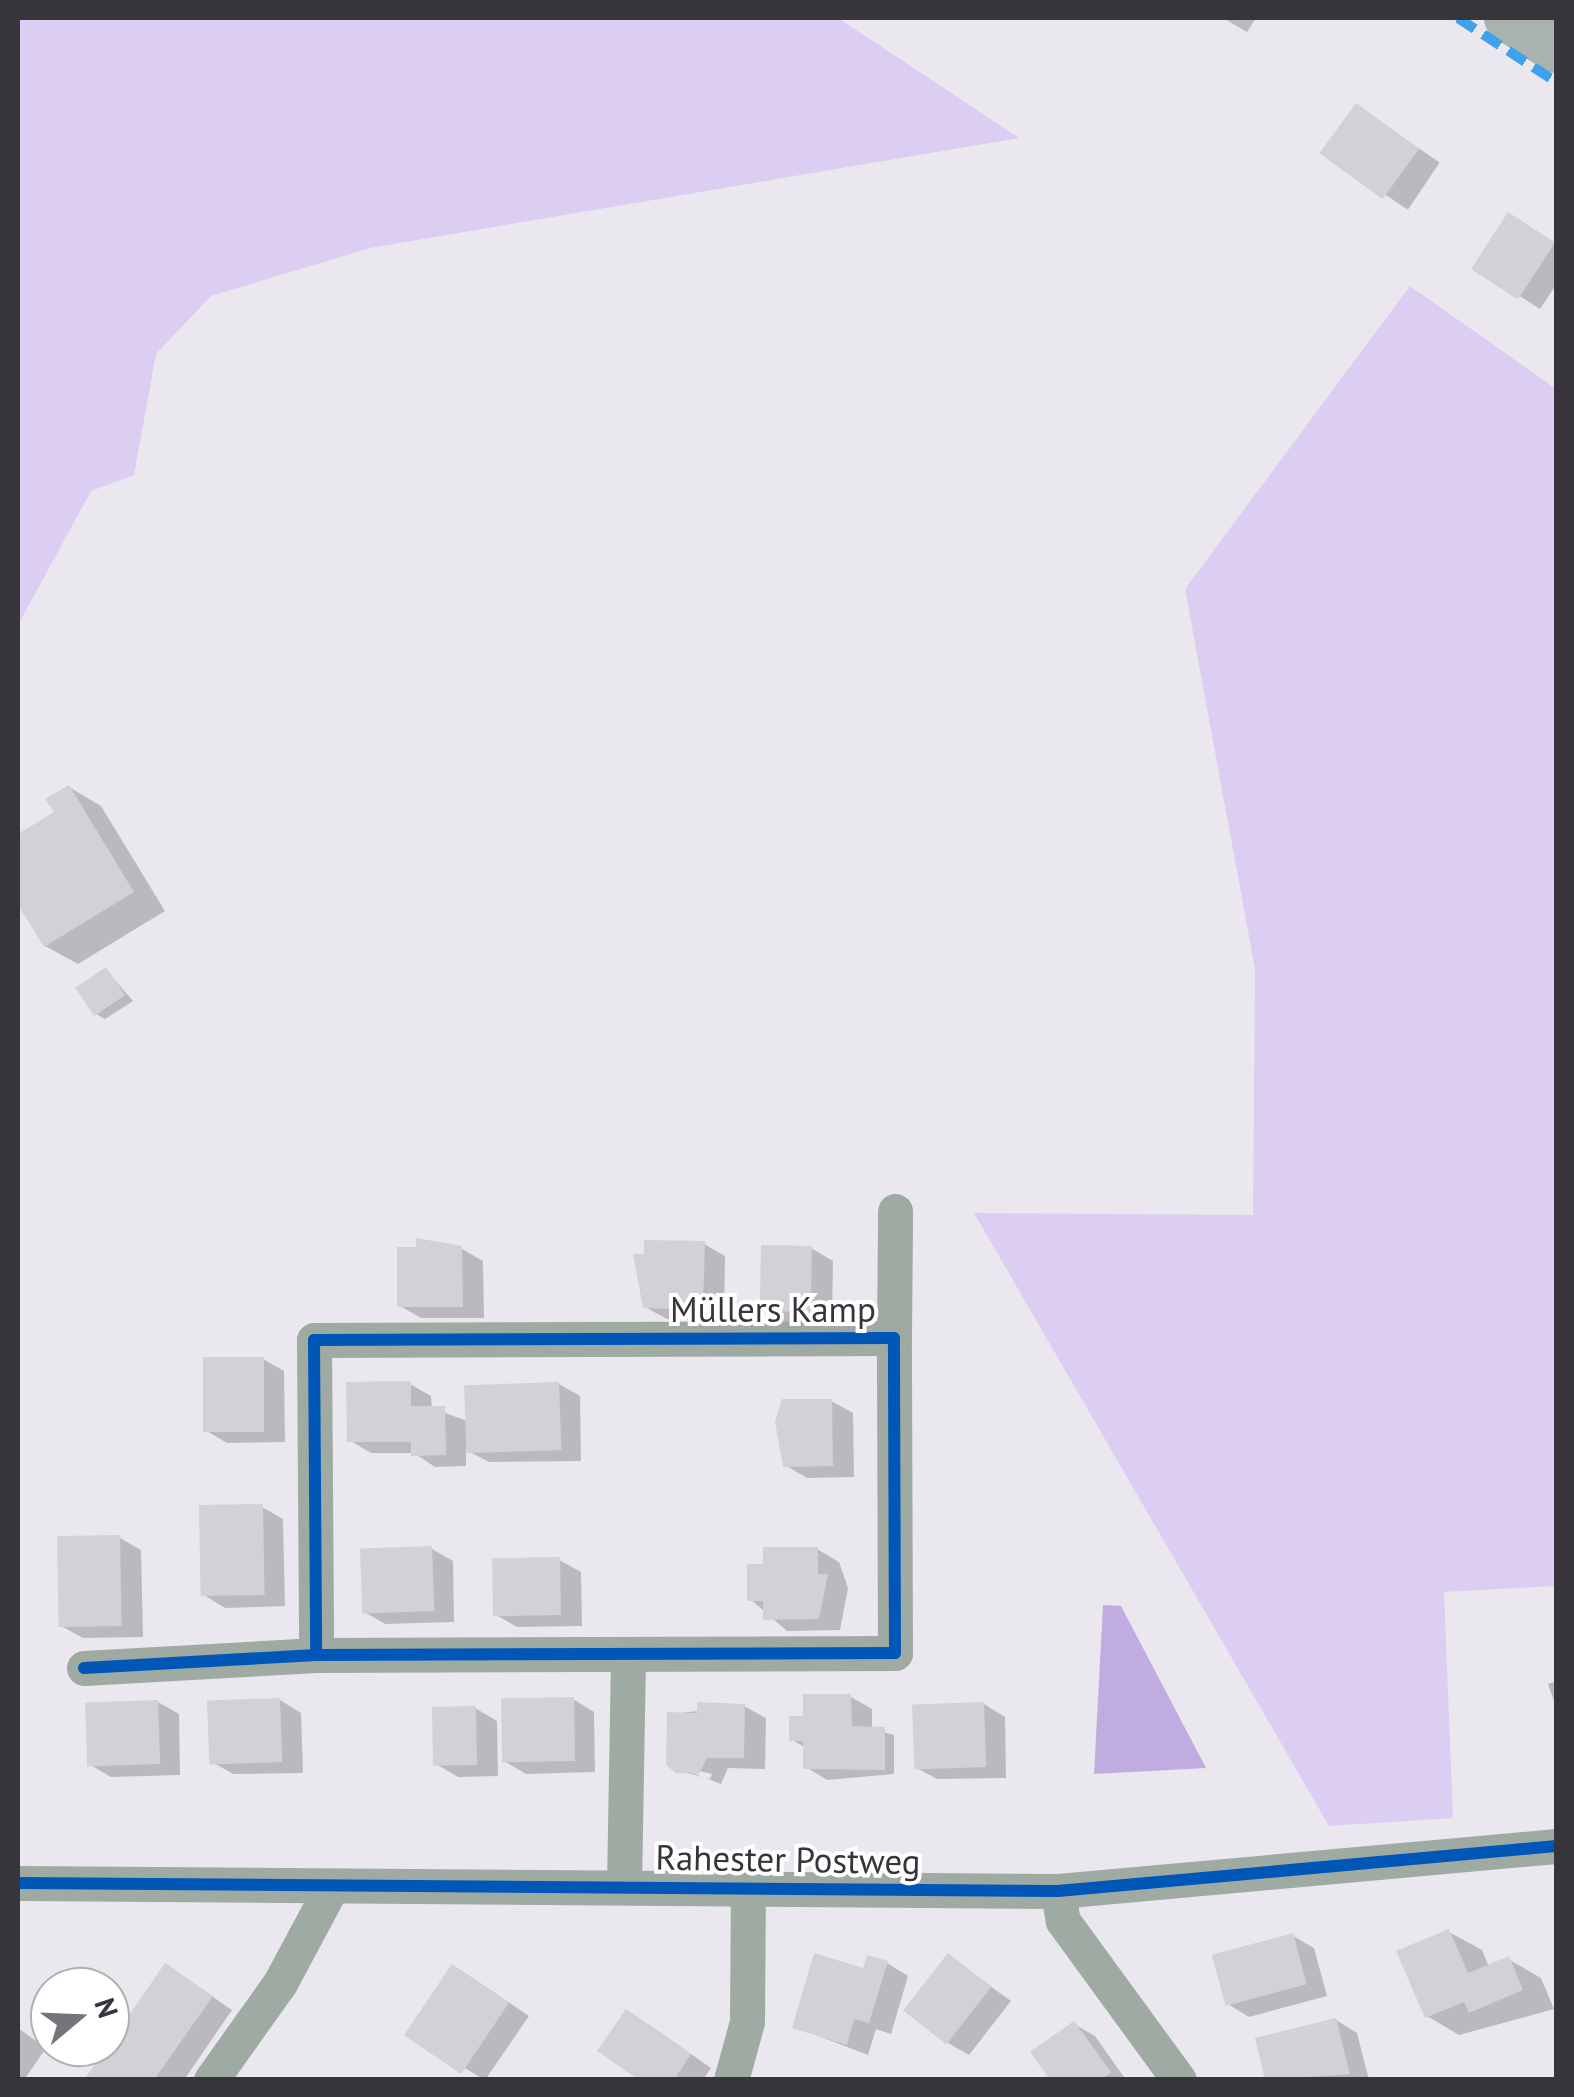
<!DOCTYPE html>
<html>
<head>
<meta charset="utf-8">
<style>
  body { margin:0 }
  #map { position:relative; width:1574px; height:2097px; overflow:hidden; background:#eae8ee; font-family:"PT Sans",sans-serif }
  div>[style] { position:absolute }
  .green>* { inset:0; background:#dbcef2 }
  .water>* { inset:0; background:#c1ace1 }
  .shadow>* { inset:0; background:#0003; transform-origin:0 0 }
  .building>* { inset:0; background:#d2d1d6; transform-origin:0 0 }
  .street>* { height:35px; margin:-17.5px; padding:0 17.5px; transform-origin:17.5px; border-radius:17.5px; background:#9faaa2 }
  .secondary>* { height:48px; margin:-24px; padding:0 24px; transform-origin:24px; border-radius:24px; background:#a9b2ad }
  .quiet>* { height:10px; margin-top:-5px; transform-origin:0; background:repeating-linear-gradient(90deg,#3fa3ec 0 20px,transparent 0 30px) }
  .cycleway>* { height:12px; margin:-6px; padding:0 6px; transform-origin:6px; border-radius:6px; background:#0057b8 }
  span { translate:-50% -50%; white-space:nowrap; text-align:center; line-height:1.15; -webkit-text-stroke:8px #fff; paint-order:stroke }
  .street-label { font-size:35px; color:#37353b }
  .frame { position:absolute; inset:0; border:20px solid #37353b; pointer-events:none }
  .north { position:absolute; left:30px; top:1967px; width:100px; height:100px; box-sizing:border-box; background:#fff; border:2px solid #afaeb1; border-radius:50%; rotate:71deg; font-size:28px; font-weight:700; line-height:40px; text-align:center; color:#37353b }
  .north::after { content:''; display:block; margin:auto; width:35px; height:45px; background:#76747a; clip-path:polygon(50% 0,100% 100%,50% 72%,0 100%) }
</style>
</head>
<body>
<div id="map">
  <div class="green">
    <i style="clip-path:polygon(18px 18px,838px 18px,1019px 138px,370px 248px,211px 296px,156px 354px,134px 475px,91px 491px,18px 625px)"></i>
    <i style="clip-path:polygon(1410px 286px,1556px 389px,1556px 1586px,1444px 1592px,1453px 1818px,1329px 1826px,974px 1213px,1253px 1215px,1255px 969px,1185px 589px)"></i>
  </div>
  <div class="water">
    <i style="clip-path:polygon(1103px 1605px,1121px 1606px,1206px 1768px,1094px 1774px)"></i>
  </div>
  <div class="shadow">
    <i style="clip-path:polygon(1223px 18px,1256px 18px,1247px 32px)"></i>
    <i style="left:1356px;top:106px;width:101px;height:57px;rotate:34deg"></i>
    <i style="clip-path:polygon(1530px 227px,1556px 245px,1556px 285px,1540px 309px,1474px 267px)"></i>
    <i style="clip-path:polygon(69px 787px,101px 806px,165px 911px,78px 964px,45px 946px,18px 893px,18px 837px,57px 813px)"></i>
    <i style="clip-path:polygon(106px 970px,133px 1001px,105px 1019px,96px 1014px)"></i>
    <i style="clip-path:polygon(704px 1244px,725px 1256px,724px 1321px,667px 1319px,645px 1307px,635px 1257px)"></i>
    <i style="clip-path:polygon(811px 1248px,833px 1261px,832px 1323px,784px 1322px,762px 1310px)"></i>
    <i style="clip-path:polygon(462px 1249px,483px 1261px,484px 1318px,421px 1318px,400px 1306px)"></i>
    <i style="clip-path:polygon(263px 1359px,284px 1371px,285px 1442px,227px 1443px,205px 1430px)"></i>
    <i style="clip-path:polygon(410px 1384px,431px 1396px,432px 1408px,467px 1421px,559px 1384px,580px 1396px,581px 1461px,489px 1462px,466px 1450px,466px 1466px,435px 1467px,414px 1453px,371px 1453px,349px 1440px)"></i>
    <i style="clip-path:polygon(831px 1401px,853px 1413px,854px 1477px,807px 1478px,785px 1465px)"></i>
    <i style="clip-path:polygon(262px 1507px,283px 1519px,285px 1606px,225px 1608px,204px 1595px)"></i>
    <i style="clip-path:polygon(120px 1538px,141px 1550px,143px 1637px,83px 1638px,61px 1626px)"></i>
    <i style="clip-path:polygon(432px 1549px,453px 1561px,454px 1622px,385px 1624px,363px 1611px)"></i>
    <i style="clip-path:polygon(817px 1549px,839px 1562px,848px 1588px,840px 1630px,787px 1631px,750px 1599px,765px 1566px)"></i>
    <i style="clip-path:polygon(559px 1560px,581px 1572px,582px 1626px,517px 1627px,496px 1615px)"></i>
    <i style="clip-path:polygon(1556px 1681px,1556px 1707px,1548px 1684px)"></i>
    <i style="clip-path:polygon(851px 1697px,872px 1709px,872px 1729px,894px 1735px,894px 1774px,827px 1780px,806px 1767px,806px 1748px,792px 1740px,805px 1718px)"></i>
    <i style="clip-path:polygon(573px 1699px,594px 1712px,595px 1772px,526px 1774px,504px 1761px)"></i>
    <i style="clip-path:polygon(280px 1700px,301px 1713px,303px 1773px,233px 1774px,212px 1762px)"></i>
    <i style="clip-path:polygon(158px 1702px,179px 1714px,180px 1775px,111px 1777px,89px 1764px)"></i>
    <i style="clip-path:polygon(984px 1704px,1005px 1717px,1006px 1778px,937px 1779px,915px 1767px)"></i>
    <i style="clip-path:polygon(evenodd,744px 1706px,766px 1718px,765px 1769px,728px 1768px,721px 1784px,669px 1764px,670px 1714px,744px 1706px,687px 1768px,712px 1774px,710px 1779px,687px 1773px,687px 1768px)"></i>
    <i style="clip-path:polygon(475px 1708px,497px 1721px,498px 1776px,458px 1777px,436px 1764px)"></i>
    <i style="clip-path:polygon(1449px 1932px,1482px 1950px,1489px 1967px,1508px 1959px,1541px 1978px,1554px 2009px,1459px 2035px,1427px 2016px)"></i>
    <i style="clip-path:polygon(1293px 1936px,1314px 1948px,1327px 1996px,1249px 2017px,1228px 2004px)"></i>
    <i style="clip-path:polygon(948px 1956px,1011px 2001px,969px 2055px,948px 2043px)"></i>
    <i style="clip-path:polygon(887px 1963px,908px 1976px,891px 2034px,876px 2029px,868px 2055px,795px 2027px)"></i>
    <i style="clip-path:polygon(187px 1979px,232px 2010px,184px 2080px,87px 2080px)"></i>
    <i style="clip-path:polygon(474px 1979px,529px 2016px,485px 2080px,407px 2034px)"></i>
    <i style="clip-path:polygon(1336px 2020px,1357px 2033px,1369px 2080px,1267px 2080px)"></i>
    <i style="clip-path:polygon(648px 2024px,711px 2068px,703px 2080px,644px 2080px)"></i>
    <i style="clip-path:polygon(1074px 2024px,1095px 2036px,1126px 2080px,1053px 2080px)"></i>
    <i style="clip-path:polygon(18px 2028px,46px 2048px,24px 2080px,18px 2080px)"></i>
  </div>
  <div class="building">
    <i style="left:1356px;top:103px;width:78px;height:62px;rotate:36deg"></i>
    <i style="left:1508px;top:212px;width:56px;height:68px;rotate:33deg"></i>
    <i style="clip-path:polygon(69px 785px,134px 892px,44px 947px,18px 905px,18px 834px,54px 812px,45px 799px)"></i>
    <i style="left:106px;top:967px;width:34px;height:37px;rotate:56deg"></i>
    <i style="clip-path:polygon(416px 1238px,462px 1246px,463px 1307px,397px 1307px,397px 1247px,416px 1247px)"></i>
    <i style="clip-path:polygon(644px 1240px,705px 1241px,703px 1310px,643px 1308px,633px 1254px,644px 1254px)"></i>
    <i style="left:761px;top:1245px;width:51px;height:66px;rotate:1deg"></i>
    <i style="left:203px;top:1357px;width:61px;height:75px"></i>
    <i style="clip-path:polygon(411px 1381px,411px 1406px,445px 1406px,446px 1455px,411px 1456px,411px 1442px,347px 1442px,346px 1382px)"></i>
    <i style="left:559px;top:1382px;width:68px;height:95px;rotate:88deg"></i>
    <i style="clip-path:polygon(782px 1399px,832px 1399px,833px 1466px,783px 1467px,775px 1422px)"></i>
    <i style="left:263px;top:1504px;width:91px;height:64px;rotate:89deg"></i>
    <i style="left:120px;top:1535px;width:91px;height:63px;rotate:89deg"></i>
    <i style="left:432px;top:1546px;width:65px;height:72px;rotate:88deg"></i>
    <i style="clip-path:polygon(763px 1547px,818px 1547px,818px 1574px,828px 1574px,819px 1619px,763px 1620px,763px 1601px,747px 1601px,747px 1564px,763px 1564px)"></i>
    <i style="left:560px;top:1557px;width:58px;height:68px;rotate:89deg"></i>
    <i style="clip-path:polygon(803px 1694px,851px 1694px,852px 1726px,885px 1727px,885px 1770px,803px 1769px,803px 1741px,789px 1741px,789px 1716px,803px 1716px)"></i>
    <i style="left:574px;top:1697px;width:64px;height:73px;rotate:89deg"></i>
    <i style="left:280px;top:1698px;width:64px;height:73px;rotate:88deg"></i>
    <i style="left:158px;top:1700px;width:64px;height:73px;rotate:88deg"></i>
    <i style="clip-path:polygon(697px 1702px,745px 1704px,744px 1758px,707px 1758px,699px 1774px,676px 1773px,666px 1765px,667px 1712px,697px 1713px)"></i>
    <i style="left:984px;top:1702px;width:65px;height:72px;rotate:88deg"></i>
    <i style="left:476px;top:1706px;width:59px;height:44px;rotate:89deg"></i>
    <i style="clip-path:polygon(1449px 1929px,1468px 1973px,1509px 1956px,1523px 1990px,1469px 2013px,1464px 2002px,1425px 2018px,1396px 1951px)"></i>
    <i style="left:1293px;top:1933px;width:53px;height:84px;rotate:75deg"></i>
    <i style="clip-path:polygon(814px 1953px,863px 1968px,867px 1955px,888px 1961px,869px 2023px,854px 2019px,847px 2045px,792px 2028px)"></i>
    <i style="left:948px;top:1953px;width:55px;height:73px;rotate:38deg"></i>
    <i style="clip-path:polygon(165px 1963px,213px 1996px,154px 2080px,84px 2080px)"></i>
    <i style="left:452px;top:1964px;width:69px;height:86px;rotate:34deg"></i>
    <i style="clip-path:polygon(626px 2009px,691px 2054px,674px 2080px,639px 2080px,597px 2051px)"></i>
    <i style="clip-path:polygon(1336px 2018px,1350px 2074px,1265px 2080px,1255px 2038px)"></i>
    <i style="clip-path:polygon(1074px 2021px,1111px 2072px,1101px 2080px,1050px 2080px,1030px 2052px)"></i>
  </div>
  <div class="street">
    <i style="left:894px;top:1338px;width:127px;rotate:-89.5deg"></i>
    <i style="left:84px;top:1668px;width:232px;rotate:-3.2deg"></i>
    <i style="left:316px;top:1655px;width:579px;rotate:-0.2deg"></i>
    <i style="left:895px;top:1653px;width:315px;rotate:-90.2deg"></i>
    <i style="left:894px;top:1338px;width:580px;rotate:179.8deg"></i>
    <i style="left:314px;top:1340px;width:315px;rotate:89.6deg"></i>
    <i style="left:18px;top:1883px;width:1040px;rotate:0.44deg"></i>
    <i style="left:1058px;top:1891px;width:500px;rotate:-5.16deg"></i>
    <i style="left:624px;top:1887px;width:232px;rotate:-89deg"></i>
    <i style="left:1058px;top:1891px;width:30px;rotate:81deg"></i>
    <i style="left:1063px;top:1921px;width:197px;rotate:53.9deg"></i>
    <i style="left:211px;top:2080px;width:119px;rotate:-54.6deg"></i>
    <i style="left:280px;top:1983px;width:108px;rotate:-61.8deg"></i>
    <i style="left:731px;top:2080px;width:60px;rotate:-74.6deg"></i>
    <i style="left:747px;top:2022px;width:132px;rotate:-89.6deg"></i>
  </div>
  <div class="secondary">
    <i style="left:1508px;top:18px;width:57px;rotate:32.9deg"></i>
  </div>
  <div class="quiet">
    <i style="left:1458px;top:18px;width:117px;rotate:33.1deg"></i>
  </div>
  <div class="cycleway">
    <i style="left:84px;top:1668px;width:232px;rotate:-3.2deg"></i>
    <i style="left:316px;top:1655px;width:579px;rotate:-0.2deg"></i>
    <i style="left:895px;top:1653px;width:315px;rotate:-90.2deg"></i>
    <i style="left:894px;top:1338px;width:580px;rotate:179.8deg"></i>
    <i style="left:314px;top:1340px;width:315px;rotate:89.6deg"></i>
    <i style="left:18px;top:1883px;width:1040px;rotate:0.44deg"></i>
    <i style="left:1058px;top:1891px;width:500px;rotate:-5.16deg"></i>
  </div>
  <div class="street-label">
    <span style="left:773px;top:1309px">Müllers Kamp</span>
    <span style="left:788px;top:1859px;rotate:1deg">Rahester Postweg</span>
  </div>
  <div class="frame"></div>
  <div class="north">N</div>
</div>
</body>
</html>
